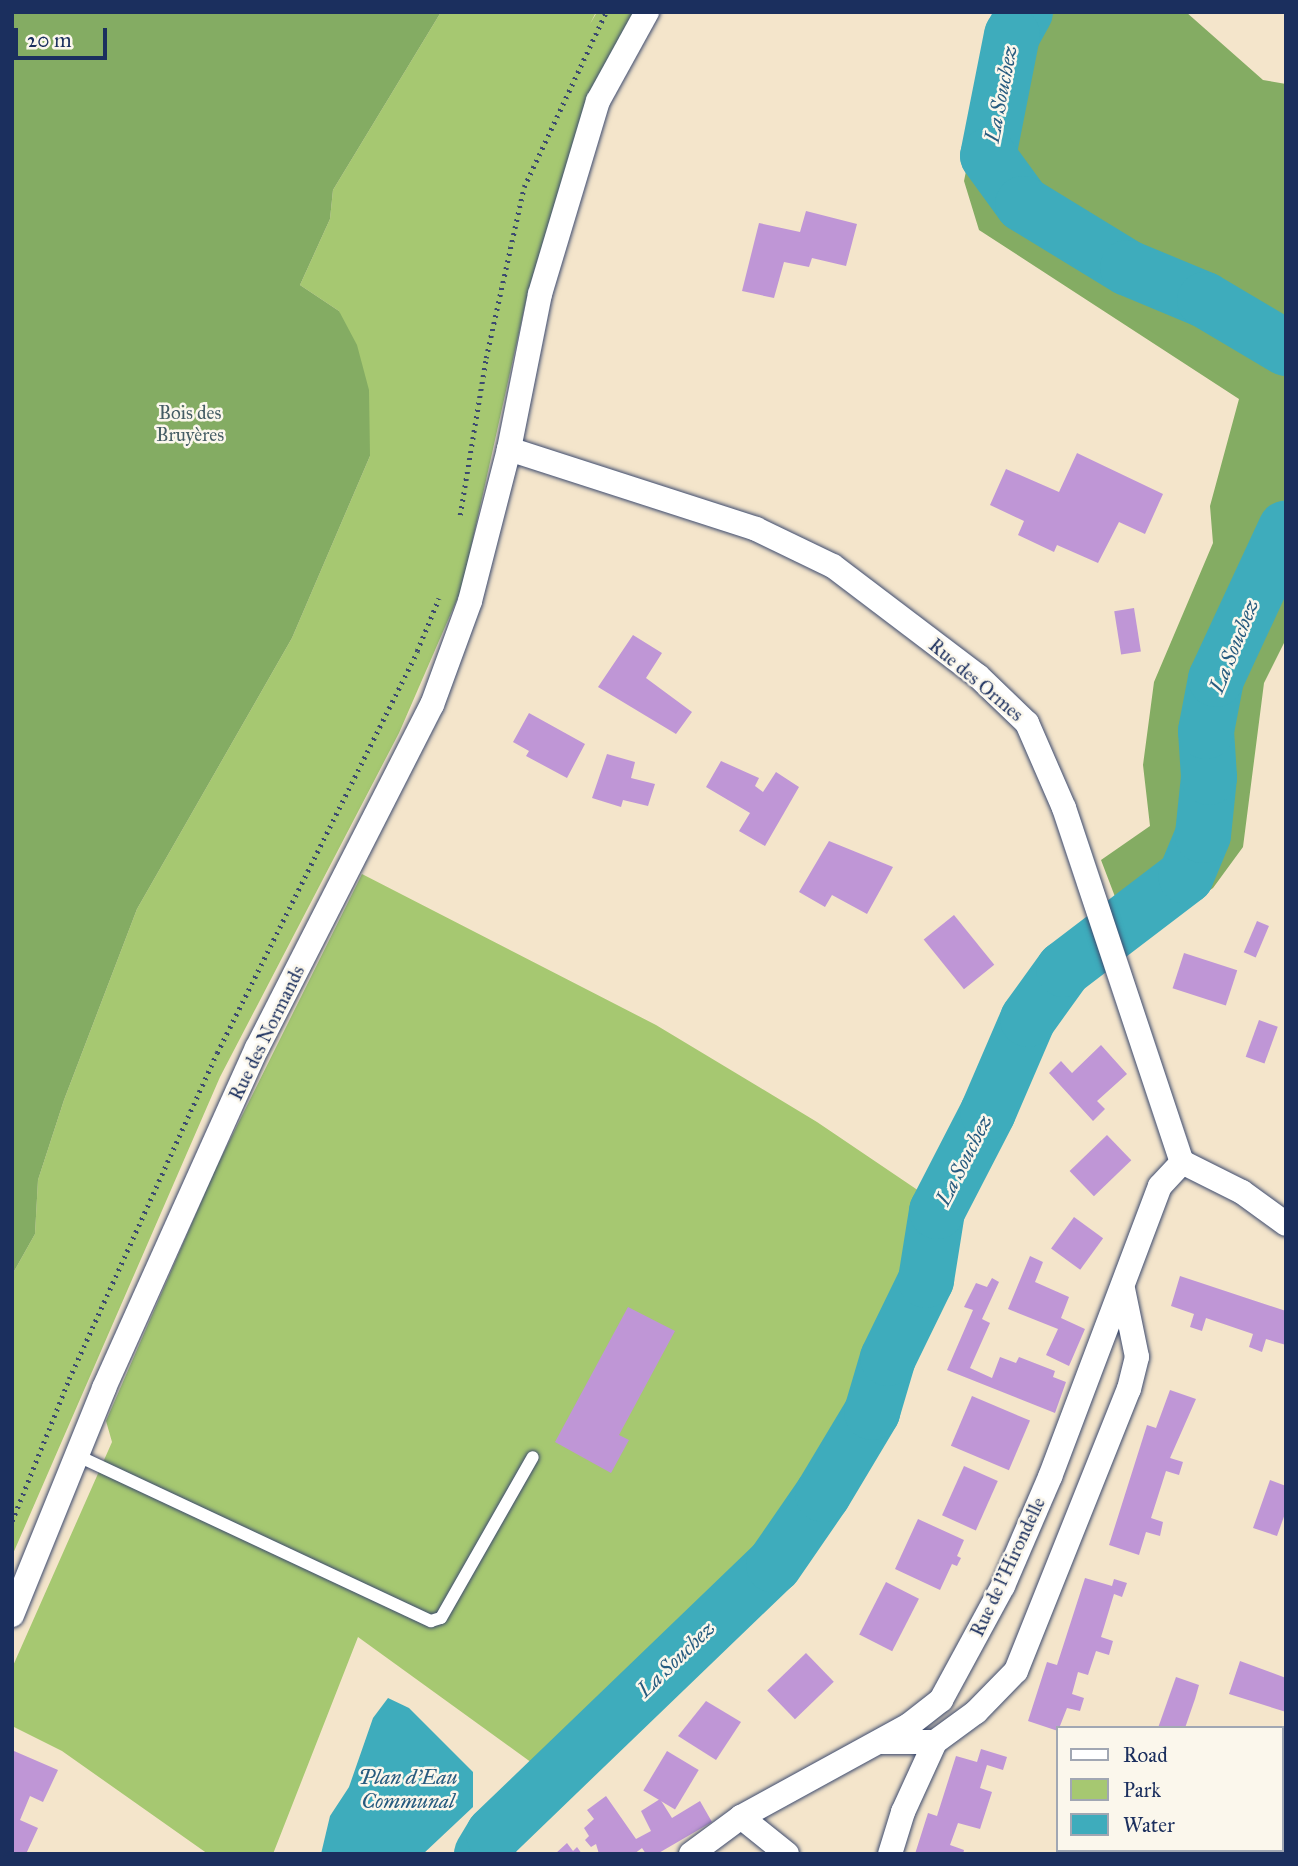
<!DOCTYPE html>
<html>
<head>
<meta charset="utf-8">
<style>
  body { margin:0 }
  #map { position:relative; width:1298px; height:1866px; overflow:hidden; background:#f4e5cb; font-family:"IM FELL Great Primer",serif }
  div>[style] { position:absolute }
  .green>* { inset:0; background:#a6c871 }
  .forest>* { inset:0; background:#84ac63 }
  .water>* { inset:0; background:#3eacbc }
  .river>* { height:56px; margin:-28px; padding:0 28px; transform-origin:28px; border-radius:28px; background:#3eacbc }
  .building>* { inset:0; background:#bf96d6; transform-origin:0 0 }
  .path>* { height:4.5px; margin-top:-2.25px; transform-origin:0; background:repeating-linear-gradient(90deg,#3c4a6e 0 2px,transparent 0 7px) }
  .roads { filter:drop-shadow(0 0 2px #3c4a6e) drop-shadow(0 0 2px #3c4a6e) }
  .service>* { height:12px; margin:-6px; padding:0 6px; transform-origin:6px; border-radius:6px; background:#fff }
  .minor>* { height:24px; margin:-12px; padding:0 12px; transform-origin:12px; border-radius:12px; background:#fff }
  span { translate:-50% -50%; white-space:nowrap; text-align:center; line-height:1.15; -webkit-text-stroke:5px #fbf7ec; paint-order:stroke }
  .park-label { font-size:19px; color:#455d64 }
  .street-label { font-size:19px; color:#1b2f5e }
  .water-label { font-size:21px; color:#275b7f; font-style:italic }
  .frame { position:absolute; inset:0; border:14px solid #1b2f5e; pointer-events:none }
  .legend { position:absolute; left:1056px; top:1726px; width:228px; height:126px; box-sizing:border-box; background:#fbf7ec; border:2px solid #a1a7b3; margin:0; padding:9px 12px; list-style:none; font-size:21px; color:#1b2f5e }
  .legend li { display:flex; align-items:center; gap:14px; height:35px }
  .legend b { width:35px; border:2px solid #a1a7b3 }
  .scale { position:absolute; left:14px; top:28px; width:93px; height:32px; box-sizing:border-box; border:4px solid #1b2f5e; border-top:0; padding-left:9px; font-size:21px; line-height:24px; white-space:nowrap; color:#1b2f5e; -webkit-text-stroke:5px #fbf7ec; paint-order:stroke }
</style>
</head>
<body>
<div id="map">
  <div class="green">
    <i style="clip-path:polygon(441px 12px,596px 12px,590px 24px,597px 12px,635px 12px,557px 196px,528px 292px,462px 588px,399px 733px,220px 1077px,12px 1556px,12px 1275px,35px 1234px,38px 1180px,64px 1100px,137px 909px,292px 638px,370px 456px,339px 311px,300px 285px,330px 219px,333px 190px)"></i>
    <i style="clip-path:polygon(362px 874px,656px 1025px,817px 1122px,922px 1193px,932px 1210px,917px 1276px,864px 1409px,799px 1510px,688px 1614px,613px 1697px,539px 1768px,358px 1637px,273px 1854px,208px 1854px,62px 1751px,12px 1726px,12px 1668px,112px 1442px,106px 1421px,215px 1170px)"></i>
  </div>
  <div class="forest">
    <i style="clip-path:polygon(12px 12px,441px 12px,333px 190px,330px 219px,300px 285px,339px 311px,357px 345px,369px 390px,370px 456px,292px 638px,137px 909px,64px 1100px,38px 1180px,35px 1234px,12px 1275px)"></i>
    <i style="clip-path:polygon(998px 12px,1186px 12px,1263px 80px,1286px 84px,1286px 639px,1264px 683px,1243px 847px,1213px 888px,1133px 944px,1101px 860px,1150px 826px,1143px 765px,1154px 682px,1213px 543px,1210px 506px,1239px 399px,979px 230px,964px 181px)"></i>
  </div>
  <div class="water">
    <i style="clip-path:polygon(388px 1698px,409px 1708px,473px 1772px,473px 1807px,423px 1854px,321px 1854px,330px 1816px,349px 1787px,373px 1718px)"></i>
  </div>
  <div class="river">
    <i style="left:1025px;top:12px;width:26px;rotate:119deg"></i>
    <i style="left:1012px;top:35px;width:123px;rotate:101.2deg"></i>
    <i style="left:988px;top:156px;width:59px;rotate:53.9deg"></i>
    <i style="left:1023px;top:204px;width:123px;rotate:31.4deg"></i>
    <i style="left:1128px;top:268px;width:83px;rotate:22.6deg"></i>
    <i style="left:1205px;top:300px;width:94px;rotate:30.7deg"></i>
    <i style="left:482px;top:1854px;width:23px;rotate:-59deg"></i>
    <i style="left:494px;top:1834px;width:388px;rotate:-43.9deg"></i>
    <i style="left:774px;top:1565px;width:86px;rotate:-55.4deg"></i>
    <i style="left:823px;top:1494px;width:96px;rotate:-59.1deg"></i>
    <i style="left:872px;top:1412px;width:56px;rotate:-73.5deg"></i>
    <i style="left:888px;top:1358px;width:87px;rotate:-64deg"></i>
    <i style="left:926px;top:1280px;width:70px;rotate:-80.9deg"></i>
    <i style="left:937px;top:1211px;width:111px;rotate:-62.7deg"></i>
    <i style="left:988px;top:1112px;width:101px;rotate:-66.7deg"></i>
    <i style="left:1028px;top:1019px;width:62px;rotate:-54.2deg"></i>
    <i style="left:1064px;top:969px;width:153px;rotate:-37.3deg"></i>
    <i style="left:1186px;top:876px;width:44px;rotate:-67.5deg"></i>
    <i style="left:1203px;top:835px;width:58px;rotate:-84.1deg"></i>
    <i style="left:1209px;top:777px;width:46px;rotate:-93.7deg"></i>
    <i style="left:1206px;top:731px;width:53px;rotate:-79.1deg"></i>
    <i style="left:1216px;top:679px;width:166px;rotate:-65.1deg"></i>
  </div>
  <div class="building">
    <i style="clip-path:polygon(806px 211px,857px 224px,846px 266px,812px 258px,809px 267px,784px 262px,774px 298px,742px 291px,759px 223px,800px 232px)"></i>
    <i style="clip-path:polygon(1077px 453px,1163px 494px,1145px 534px,1119px 522px,1098px 563px,1057px 545px,1054px 552px,1018px 535px,1024px 521px,990px 505px,1006px 469px,1059px 492px)"></i>
    <i style="left:1134px;top:608px;width:44px;height:20px;rotate:81deg"></i>
    <i style="clip-path:polygon(633px 635px,662px 653px,646px 678px,692px 712px,676px 734px,598px 687px)"></i>
    <i style="clip-path:polygon(529px 713px,585px 744px,567px 778px,526px 756px,529px 751px,513px 742px)"></i>
    <i style="clip-path:polygon(607px 754px,635px 762px,631px 778px,655px 784px,648px 806px,623px 800px,621px 807px,592px 798px)"></i>
    <i style="clip-path:polygon(721px 761px,759px 778px,755px 786px,763px 792px,776px 772px,799px 787px,765px 846px,739px 831px,750px 813px,706px 787px)"></i>
    <i style="clip-path:polygon(829px 841px,893px 867px,867px 914px,832px 895px,825px 907px,799px 892px)"></i>
    <i style="left:954px;top:915px;width:64px;height:39px;rotate:51deg"></i>
    <i style="left:1257px;top:921px;width:13px;height:34px;rotate:23deg"></i>
    <i style="left:1184px;top:953px;width:56px;height:37px;rotate:18deg"></i>
    <i style="left:1259px;top:1020px;width:20px;height:39px;rotate:20deg"></i>
    <i style="clip-path:polygon(1101px 1045px,1127px 1074px,1097px 1101px,1105px 1109px,1093px 1121px,1049px 1073px,1061px 1061px,1072px 1073px)"></i>
    <i style="left:1107px;top:1135px;width:35px;height:52px;rotate:46deg"></i>
    <i style="left:1074px;top:1217px;width:36px;height:39px;rotate:36deg"></i>
    <i style="clip-path:polygon(1030px 1256px,1043px 1262px,1035px 1282px,1069px 1297px,1061px 1318px,1085px 1329px,1069px 1366px,1046px 1355px,1058px 1329px,1008px 1309px)"></i>
    <i style="clip-path:polygon(1180px 1276px,1286px 1311px,1286px 1345px,1266px 1339px,1262px 1352px,1249px 1347px,1253px 1334px,1206px 1318px,1202px 1331px,1190px 1327px,1194px 1314px,1171px 1306px)"></i>
    <i style="clip-path:polygon(992px 1278px,999px 1282px,982px 1319px,990px 1323px,970px 1368px,992px 1378px,1000px 1357px,1016px 1363px,1019px 1357px,1055px 1371px,1053px 1377px,1066px 1382px,1055px 1413px,947px 1370px,973px 1310px,964px 1307px,976px 1283px,987px 1287px)"></i>
    <i style="clip-path:polygon(628px 1307px,675px 1331px,619px 1435px,629px 1440px,611px 1473px,555px 1442px)"></i>
    <i style="clip-path:polygon(1170px 1390px,1196px 1399px,1170px 1458px,1183px 1462px,1179px 1475px,1166px 1471px,1151px 1518px,1163px 1522px,1160px 1536px,1146px 1532px,1139px 1555px,1109px 1545px,1147px 1425px,1156px 1428px)"></i>
    <i style="left:972px;top:1396px;width:63px;height:54px;rotate:23deg"></i>
    <i style="left:964px;top:1466px;width:37px;height:54px;rotate:24deg"></i>
    <i style="clip-path:polygon(1270px 1480px,1286px 1486px,1286px 1511px,1277px 1536px,1253px 1528px)"></i>
    <i style="clip-path:polygon(918px 1519px,964px 1540px,957px 1556px,961px 1558px,957px 1566px,952px 1564px,940px 1590px,895px 1569px)"></i>
    <i style="clip-path:polygon(1085px 1578px,1112px 1586px,1114px 1579px,1127px 1583px,1122px 1597px,1114px 1594px,1101px 1637px,1113px 1641px,1109px 1655px,1096px 1651px,1088px 1675px,1078px 1672px,1072px 1694px,1084px 1698px,1080px 1711px,1067px 1708px,1058px 1731px,1028px 1721px,1047px 1662px,1057px 1665px)"></i>
    <i style="left:886px;top:1582px;width:37px;height:59px;rotate:27deg"></i>
    <i style="left:806px;top:1653px;width:40px;height:54px;rotate:46deg"></i>
    <i style="clip-path:polygon(1240px 1661px,1286px 1678px,1286px 1712px,1229px 1694px)"></i>
    <i style="clip-path:polygon(1176px 1677px,1199px 1685px,1195px 1699px,1185px 1728px,1158px 1728px)"></i>
    <i style="clip-path:polygon(706px 1701px,741px 1722px,716px 1760px,678px 1736px)"></i>
    <i style="clip-path:polygon(981px 1749px,1007px 1757px,1003px 1770px,987px 1765px,980px 1788px,992px 1792px,980px 1829px,958px 1823px,950px 1845px,964px 1850px,963px 1854px,915px 1854px,928px 1813px,937px 1816px,956px 1756px,977px 1762px)"></i>
    <i style="clip-path:polygon(14px 1751px,58px 1770px,43px 1802px,30px 1796px,20px 1820px,38px 1828px,26px 1854px,12px 1852px)"></i>
    <i style="left:667px;top:1751px;width:37px;height:46px;rotate:31deg"></i>
    <i style="clip-path:polygon(606px 1796px,636px 1839px,651px 1831px,641px 1811px,660px 1799px,672px 1818px,700px 1801px,712px 1822px,657px 1854px,646px 1854px,642px 1848px,634px 1854px,599px 1854px,596px 1844px,591px 1847px,585px 1840px,589px 1836px,584px 1828px,594px 1819px,587px 1810px)"></i>
    <i style="clip-path:polygon(1282px 1834px,1286px 1854px,1263px 1854px,1282px 1850px)"></i>
    <i style="clip-path:polygon(567px 1843px,573px 1851px,577px 1847px,582px 1854px,555px 1854px)"></i>
    <i style="clip-path:polygon(1124px 1850px,1158px 1850px,1123px 1854px)"></i>
  </div>
  <div class="path">
    <i style="left:460px;top:515px;width:159px;rotate:-80.6deg"></i>
    <i style="left:486px;top:358px;width:175px;rotate:-77.5deg"></i>
    <i style="left:524px;top:187px;width:193px;rotate:-64.9deg"></i>
    <i style="left:12px;top:1521px;width:153px;rotate:-68.1deg"></i>
    <i style="left:69px;top:1379px;width:358px;rotate:-65.6deg"></i>
    <i style="left:217px;top:1053px;width:449px;rotate:-63.5deg"></i>
    <i style="left:417px;top:651px;width:57px;rotate:-67.5deg"></i>
  </div>
  <div class="roads">
    <div class="service">
      <i style="left:76px;top:1455px;width:392px;rotate:25.1deg"></i>
      <i style="left:431px;top:1621px;width:10px;rotate:-17deg"></i>
      <i style="left:441px;top:1618px;width:185px;rotate:-60.3deg"></i>
    </div>
    <div class="minor">
      <i style="left:509px;top:449px;width:260px;rotate:17.9deg"></i>
      <i style="left:756px;top:529px;width:85px;rotate:25.7deg"></i>
      <i style="left:833px;top:566px;width:182px;rotate:37.2deg"></i>
      <i style="left:978px;top:676px;width:68px;rotate:43.8deg"></i>
      <i style="left:1027px;top:723px;width:93px;rotate:66.5deg"></i>
      <i style="left:1064px;top:808px;width:373px;rotate:71.6deg"></i>
      <i style="left:1182px;top:1162px;width:67px;rotate:26.6deg"></i>
      <i style="left:1242px;top:1192px;width:54px;rotate:36deg"></i>
      <i style="left:12px;top:1615px;width:245px;rotate:-67.9deg"></i>
      <i style="left:104px;top:1388px;width:373px;rotate:-65.8deg"></i>
      <i style="left:257px;top:1048px;width:385px;rotate:-63deg"></i>
      <i style="left:432px;top:705px;width:111px;rotate:-69.9deg"></i>
      <i style="left:470px;top:601px;width:157px;rotate:-75.6deg"></i>
      <i style="left:509px;top:449px;width:158px;rotate:-78.7deg"></i>
      <i style="left:540px;top:294px;width:202px;rotate:-73.3deg"></i>
      <i style="left:598px;top:101px;width:102px;rotate:-61.2deg"></i>
      <i style="left:881px;top:1742px;width:54px"></i>
      <i style="left:935px;top:1742px;width:51px;rotate:-36.2deg"></i>
      <i style="left:976px;top:1712px;width:57px;rotate:-45.7deg"></i>
      <i style="left:1016px;top:1671px;width:304px;rotate:-68.2deg"></i>
      <i style="left:1129px;top:1389px;width:33px;rotate:-76deg"></i>
      <i style="left:1137px;top:1357px;width:69px;rotate:-101.6deg"></i>
      <i style="left:1282px;top:1757px;width:4px;rotate:14deg"></i>
      <i style="left:741px;top:1817px;width:59px;rotate:38.8deg"></i>
      <i style="left:691px;top:1854px;width:62px;rotate:-36.5deg"></i>
      <i style="left:741px;top:1817px;width:192px;rotate:-28.7deg"></i>
      <i style="left:909px;top:1725px;width:41px;rotate:-38deg"></i>
      <i style="left:941px;top:1700px;width:130px;rotate:-61.5deg"></i>
      <i style="left:1003px;top:1586px;width:119px;rotate:-66.7deg"></i>
      <i style="left:1050px;top:1477px;width:311px;rotate:-69.3deg"></i>
      <i style="left:1160px;top:1186px;width:33px;rotate:-47deg"></i>
      <i style="left:890px;top:1854px;width:44px;rotate:-72.8deg"></i>
      <i style="left:903px;top:1812px;width:77px;rotate:-65.4deg"></i>
      <i style="left:1221px;top:1854px;width:4px;rotate:-63deg"></i>
    </div>
  </div>
  <div class="park-label">
    <span style="left:190px;top:424px">Bois des<br>Bruyères</span>
  </div>
  <div class="street-label">
    <span style="left:976px;top:680px;rotate:40deg">Rue des Ormes</span>
    <span style="left:267px;top:1033px;rotate:-64deg">Rue des Normands</span>
    <span style="left:1008px;top:1567px;rotate:-65deg">Rue de l'Hirondelle</span>
  </div>
  <div class="water-label">
    <span style="left:1001px;top:94px;rotate:-79deg">La Souchez</span>
    <span style="left:1234px;top:646px;rotate:-68deg">La Souchez</span>
    <span style="left:964px;top:1160px;rotate:-63deg">La Souchez</span>
    <span style="left:676px;top:1659px;rotate:-44deg">La Souchez</span>
    <span style="left:408px;top:1789px">Plan d'Eau<br>Communal</span>
  </div>
  <div class="frame"></div>
  <ul class="legend">
  <li><b style="height:9px;background:#fff"></b>Road</li>
  <li><b style="height:19px;background:#a6c871"></b>Park</li>
  <li><b style="height:19px;background:#3eacbc"></b>Water</li>
  </ul>
  <div class="scale">20 m</div>
</div>
</body>
</html>
